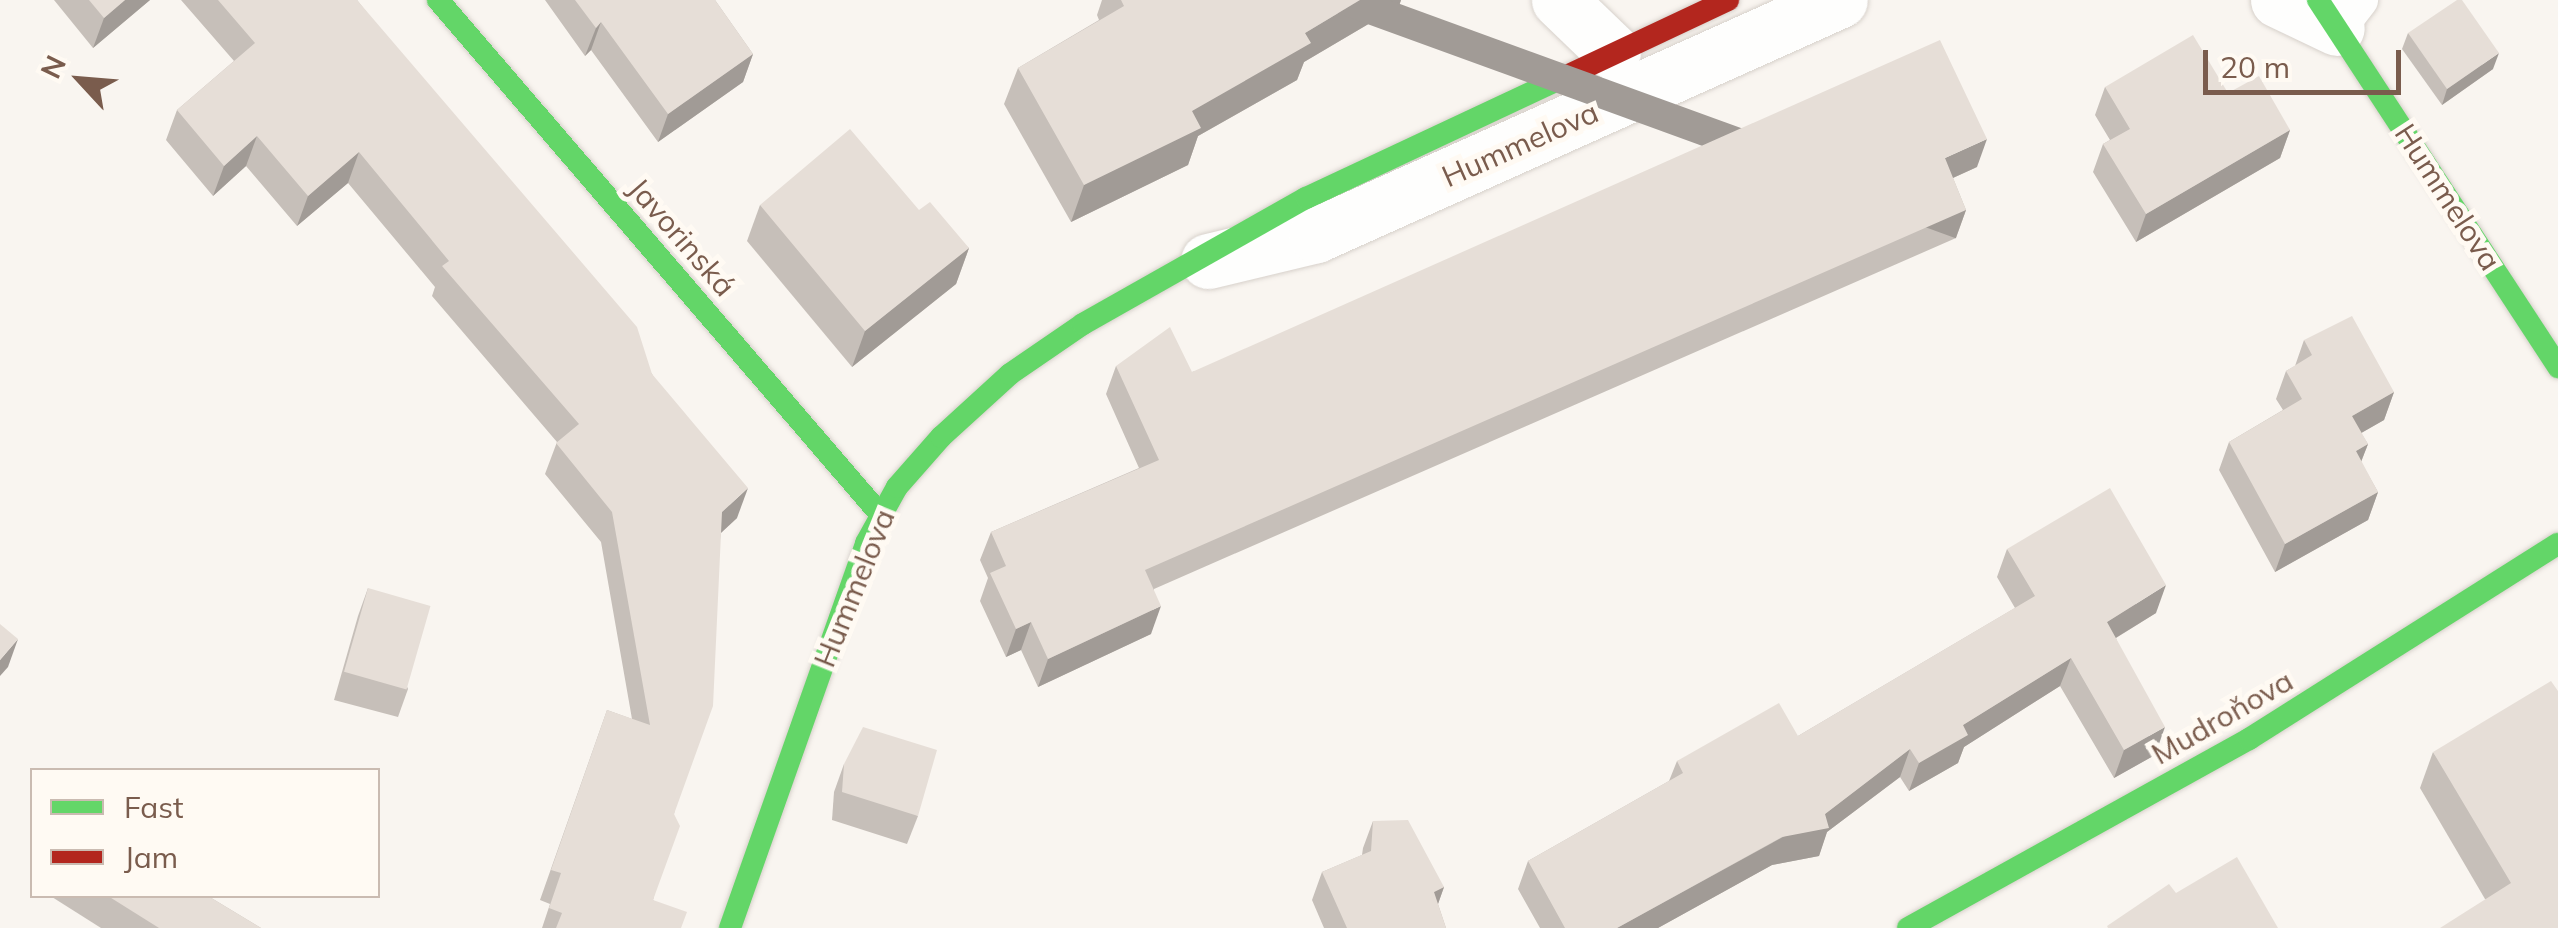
<!DOCTYPE html>
<html>
<head>
<meta charset="utf-8">
<style>
  body { margin:0 }
  #map { position:relative; width:2558px; height:928px; overflow:hidden; background:#f9f5f0; font-family:Mulish,sans-serif }
  div>[style] { position:absolute }
  .roads { filter:drop-shadow(0 0 2px #d7d1cb) drop-shadow(0 0 2px #d7d1cb) }
  .lane>* { height:38px; margin:-19px; padding:0 19px; transform-origin:19px; border-radius:19px; background:#fefefd }
  .street>* { height:55px; margin:-27.5px; padding:0 27.5px; transform-origin:27.5px; border-radius:27.5px; background:#fefefd }
  .fast>* { height:22px; margin:-11px; padding:0 11px; transform-origin:11px; border-radius:11px; background:#63d668 }
  .jam>* { height:22px; margin:-11px; padding:0 11px; transform-origin:11px; border-radius:11px; background:#b3261e }
  .wall>* { inset:0; background:#c6bfb9 }
  .shaded-wall>* { inset:0; background:#a19b96; transform-origin:0 0 }
  .building>* { inset:0; background:#e6ded7; transform-origin:0 0 }
  span { translate:-50% -50%; white-space:nowrap; text-align:center; line-height:1.15; -webkit-text-stroke:10px #fffaf3; paint-order:stroke }
  .street-label { font-size:30px; color:#7a5c4d }
  .legend { position:absolute; left:30px; top:768px; width:350px; height:130px; box-sizing:border-box; background:#fffaf3; border:2px solid #cabbb1; margin:0; padding:12px 18px; list-style:none; font-size:30px; color:#7a5c4d }
  .legend li { display:flex; align-items:center; gap:20px; height:50px }
  .legend b { width:50px; border:2px solid #cabbb1 }
  .north { position:absolute; left:30px; top:30px; width:100px; height:100px; -webkit-text-stroke:8px #fffaf3; paint-order:stroke; rotate:296deg; font-size:28px; font-weight:700; line-height:40px; text-align:center; color:#7a5c4d }
  .north::after { content:''; display:block; margin:auto; width:35px; height:45px; background:#7a5c4d; clip-path:polygon(50% 0,100% 100%,50% 72%,0 100%) }
  .scale { position:absolute; left:2203px; top:50px; width:198px; height:45px; box-sizing:border-box; border:5px solid #7a5c4d; border-top:0; padding-left:12px; font-size:30px; line-height:35px; white-space:nowrap; color:#7a5c4d; -webkit-text-stroke:8px #fffaf3; paint-order:stroke }
</style>
</head>
<body>
<div id="map">
  <div class="roads">
    <div class="lane">
      <i style="left:2337px;top:28px;width:36px;rotate:-52deg"></i>
    </div>
    <div class="street">
      <i style="left:1559px;top:0;width:75px;rotate:43.9deg"></i>
      <i style="left:2278px;top:0;width:65px;rotate:25.4deg"></i>
      <i style="left:1208px;top:261px;width:111px;rotate:-13.5deg"></i>
      <i style="left:1316px;top:235px;width:574px;rotate:-24.15deg"></i>
    </div>
    <div class="fast">
      <i style="left:438px;top:0;width:678px;rotate:49.31deg"></i>
      <i style="left:2318px;top:0;width:439px;rotate:56.8deg"></i>
      <i style="left:730px;top:928px;width:408px;rotate:-70.5deg"></i>
      <i style="left:866px;top:543px;width:64px;rotate:-61deg"></i>
      <i style="left:897px;top:487px;width:67px;rotate:-48.7deg"></i>
      <i style="left:941px;top:437px;width:93px;rotate:-42.4deg"></i>
      <i style="left:1010px;top:374px;width:88px;rotate:-34.4deg"></i>
      <i style="left:1083px;top:324px;width:256px;rotate:-29.5deg"></i>
      <i style="left:1306px;top:198px;width:278px;rotate:-25.1deg"></i>
      <i style="left:1908px;top:928px;width:390px;rotate:-29deg"></i>
      <i style="left:2249px;top:739px;width:365px;rotate:-32.3deg"></i>
    </div>
    <div class="jam">
      <i style="left:1558px;top:80px;width:188px;rotate:-25.2deg"></i>
    </div>
  </div>
  <div class="wall">
    <i style="clip-path:polygon(54px 0,150px 0,93px 48px)"></i>
    <i style="clip-path:polygon(181px 0,357px 0,652px 374px,737px 518px,721px 533px,674px 814px,653px 900px,681px 928px,542px 928px,550px 904px,540px 900px,607px 710px,632px 719px,601px 542px,545px 474px,557px 442px,432px 296px,435px 287px,348px 183px,297px 226px,246px 166px,213px 196px,166px 140px,177px 110px,234px 61px)"></i>
    <i style="clip-path:polygon(545px 0,715px 0,753px 54px,743px 82px,658px 142px,591px 50px,585px 56px)"></i>
    <i style="clip-path:polygon(1102px 0,1401px 0,1399px 6px,1304px 62px,1297px 80px,1198px 136px,1188px 165px,1071px 222px,1004px 104px,1018px 68px,1099px 20px,1097px 15px)"></i>
    <i style="clip-path:polygon(2408px 33px,2493px 69px,2442px 105px,2402px 49px)"></i>
    <i style="clip-path:polygon(2105px 87px,2228px 93px,2290px 130px,2280px 158px,2136px 242px,2093px 172px,2103px 144px,2110px 140px,2095px 115px)"></i>
    <i style="clip-path:polygon(1977px 167px,1953px 178px,1966px 210px,1956px 238px,1154px 589px,1151px 634px,1038px 687px,1021px 650px,1006px 657px,980px 601px,988px 578px,980px 560px,991px 532px,1139px 468px,1106px 394px,1116px 366px,1192px 372px)"></i>
    <i style="clip-path:polygon(760px 205px,919px 210px,969px 248px,956px 284px,852px 367px,747px 241px)"></i>
    <i style="clip-path:polygon(2304px 340px,2394px 392px,2384px 420px,2361px 433px,2368px 444px,2361px 462px,2378px 492px,2368px 520px,2275px 572px,2219px 470px,2229px 442px,2283px 410px,2276px 399px,2286px 371px,2295px 366px)"></i>
    <i style="clip-path:polygon(2007px 549px,2156px 613px,2116px 638px,2155px 755px,2114px 778px,2060px 686px,1964px 747px,1958px 763px,1909px 791px,1900px 777px,1827px 832px,1819px 856px,1772px 865px,1658px 928px,1540px 928px,1518px 889px,1528px 861px,1669px 781px,1677px 761px,1798px 736px,2015px 608px,1997px 577px)"></i>
    <i style="clip-path:polygon(368px 588px,408px 689px,398px 717px,334px 700px,358px 616px)"></i>
    <i style="clip-path:polygon(2433px 752px,2558px 928px,2485px 899px,2420px 788px)"></i>
    <i style="clip-path:polygon(844px 764px,918px 816px,907px 844px,832px 820px,834px 792px)"></i>
    <i style="clip-path:polygon(1373px 821px,1444px 887px,1438px 904px,1446px 928px,1324px 928px,1312px 900px,1322px 872px,1362px 855px,1363px 848px)"></i>
    <i style="clip-path:polygon(53px 896px,208px 896px,261px 928px,101px 928px,52px 897px)"></i>
  </div>
  <div class="shaded-wall">
    <i style="clip-path:polygon(125px 0,150px 0,93px 48px,104px 18px)"></i>
    <i style="clip-path:polygon(1360px 0,1401px 0,1399px 6px,1304px 62px,1297px 80px,1198px 136px,1188px 165px,1071px 222px,1084px 185px,1305px 33px)"></i>
    <i style="clip-path:polygon(601px 22px,591px 50px,585px 56px,596px 28px)"></i>
    <i style="clip-path:polygon(2499px 53px,2493px 69px,2442px 105px,2447px 89px)"></i>
    <i style="clip-path:polygon(753px 54px,743px 82px,658px 142px,668px 114px)"></i>
    <i style="clip-path:polygon(2290px 130px,2280px 158px,2136px 242px,2146px 214px)"></i>
    <i style="clip-path:polygon(257px 136px,246px 166px,213px 196px,224px 166px)"></i>
    <i style="clip-path:polygon(1987px 139px,1977px 167px,1935px 186px,1945px 158px)"></i>
    <i style="clip-path:polygon(359px 152px,348px 183px,297px 226px,308px 196px)"></i>
    <i style="left:1966px;top:210px;width:30px;height:896px;rotate:110deg"></i>
    <i style="clip-path:polygon(969px 248px,956px 284px,852px 367px,865px 331px)"></i>
    <i style="clip-path:polygon(2394px 392px,2384px 420px,2342px 444px,2352px 416px)"></i>
    <i style="clip-path:polygon(2368px 444px,2357px 472px,2356px 451px)"></i>
    <i style="clip-path:polygon(748px 488px,737px 518px,711px 542px,722px 512px)"></i>
    <i style="clip-path:polygon(2378px 492px,2368px 520px,2275px 572px,2285px 544px)"></i>
    <i style="clip-path:polygon(2166px 585px,2156px 613px,2096px 650px,2107px 622px)"></i>
    <i style="clip-path:polygon(1161px 606px,1151px 634px,1038px 687px,1048px 659px)"></i>
    <i style="clip-path:polygon(1031px 622px,1021px 650px,1006px 657px,1016px 629px)"></i>
    <i style="clip-path:polygon(18px 639px,8px 667px,0 676px,0 660px)"></i>
    <i style="clip-path:polygon(2071px 658px,2060px 686px,1964px 747px,1958px 763px,1909px 791px,1919px 763px,1963px 725px)"></i>
    <i style="clip-path:polygon(2165px 727px,2155px 755px,2114px 778px,2124px 750px)"></i>
    <i style="clip-path:polygon(1910px 749px,1900px 777px,1827px 832px,1819px 856px,1772px 865px,1658px 928px,1617px 928px,1825px 814px)"></i>
    <i style="clip-path:polygon(1444px 887px,1434px 915px,1434px 892px)"></i>
  </div>
  <div class="building">
    <i style="clip-path:polygon(89px 0,125px 0,104px 18px)"></i>
    <i style="clip-path:polygon(218px 0,357px 0,637px 327px,652px 374px,748px 488px,722px 512px,713px 706px,674px 814px,680px 826px,653px 900px,687px 912px,681px 928px,556px 928px,562px 913px,549px 908px,561px 873px,551px 870px,607px 710px,650px 725px,612px 512px,556px 443px,579px 424px,442px 266px,449px 261px,359px 152px,308px 196px,257px 136px,224px 166px,177px 110px,255px 43px)"></i>
    <i style="clip-path:polygon(575px 0,715px 0,753px 54px,668px 114px,601px 22px,596px 28px)"></i>
    <i style="clip-path:polygon(1121px 0,1360px 0,1305px 33px,1311px 43px,1192px 111px,1201px 128px,1084px 185px,1018px 68px,1124px 6px)"></i>
    <i style="clip-path:polygon(2457px 0,2462px 0,2499px 53px,2447px 89px,2408px 33px)"></i>
    <i style="clip-path:polygon(2193px 35px,2228px 93px,2259px 76px,2290px 130px,2146px 214px,2103px 144px,2130px 129px,2105px 87px)"></i>
    <i style="clip-path:polygon(1940px 40px,1987px 139px,1945px 158px,1966px 210px,1145px 570px,1161px 606px,1048px 659px,1031px 622px,1016px 629px,990px 573px,1006px 566px,991px 532px,1159px 460px,1116px 366px,1170px 327px,1192px 372px)"></i>
    <i style="clip-path:polygon(850px 129px,919px 210px,930px 202px,969px 248px,865px 331px,760px 205px)"></i>
    <i style="clip-path:polygon(2352px 316px,2394px 392px,2352px 416px,2368px 444px,2356px 451px,2378px 492px,2285px 544px,2229px 442px,2302px 399px,2286px 371px,2312px 355px,2304px 340px)"></i>
    <i style="clip-path:polygon(2110px 488px,2166px 585px,2107px 622px,2165px 727px,2124px 750px,2071px 658px,1963px 725px,1968px 735px,1919px 763px,1910px 749px,1825px 814px,1829px 828px,1782px 837px,1617px 928px,1565px 928px,1528px 861px,1683px 773px,1677px 761px,1779px 703px,1798px 736px,2035px 596px,2007px 549px)"></i>
    <i style="left:368px;top:588px;width:65px;height:87px;rotate:16deg"></i>
    <i style="clip-path:polygon(0 624px,18px 639px,0 660px)"></i>
    <i style="clip-path:polygon(2551px 681px,2558px 691px,2558px 928px,2440px 928px,2511px 883px,2433px 752px)"></i>
    <i style="clip-path:polygon(863px 727px,937px 750px,918px 816px,842px 792px,844px 764px)"></i>
    <i style="clip-path:polygon(1408px 820px,1444px 887px,1434px 892px,1446px 928px,1347px 928px,1322px 872px,1371px 851px,1373px 821px)"></i>
    <i style="clip-path:polygon(2237px 857px,2278px 928px,2108px 928px,2107px 926px,2169px 884px,2176px 893px)"></i>
    <i style="clip-path:polygon(108px 896px,208px 896px,261px 928px,159px 928px)"></i>
  </div>
  <div class="street-label">
    <span style="left:1520px;top:144px;rotate:-24deg">Hummelova</span>
    <span style="left:2448px;top:197px;rotate:57deg">Hummelova</span>
    <span style="left:682px;top:237px;rotate:49deg">Javorinská</span>
    <span style="left:854px;top:588px;rotate:-68deg">Hummelova</span>
    <span style="left:2222px;top:717px;rotate:-30deg">Mudroňova</span>
  </div>
  <ul class="legend">
  <li><b style="height:12px;background:#63d668"></b>Fast</li>
  <li><b style="height:12px;background:#b3261e"></b>Jam</li>
  </ul>
  <div class="north">N</div>
  <div class="scale">20 m</div>
</div>
</body>
</html>
